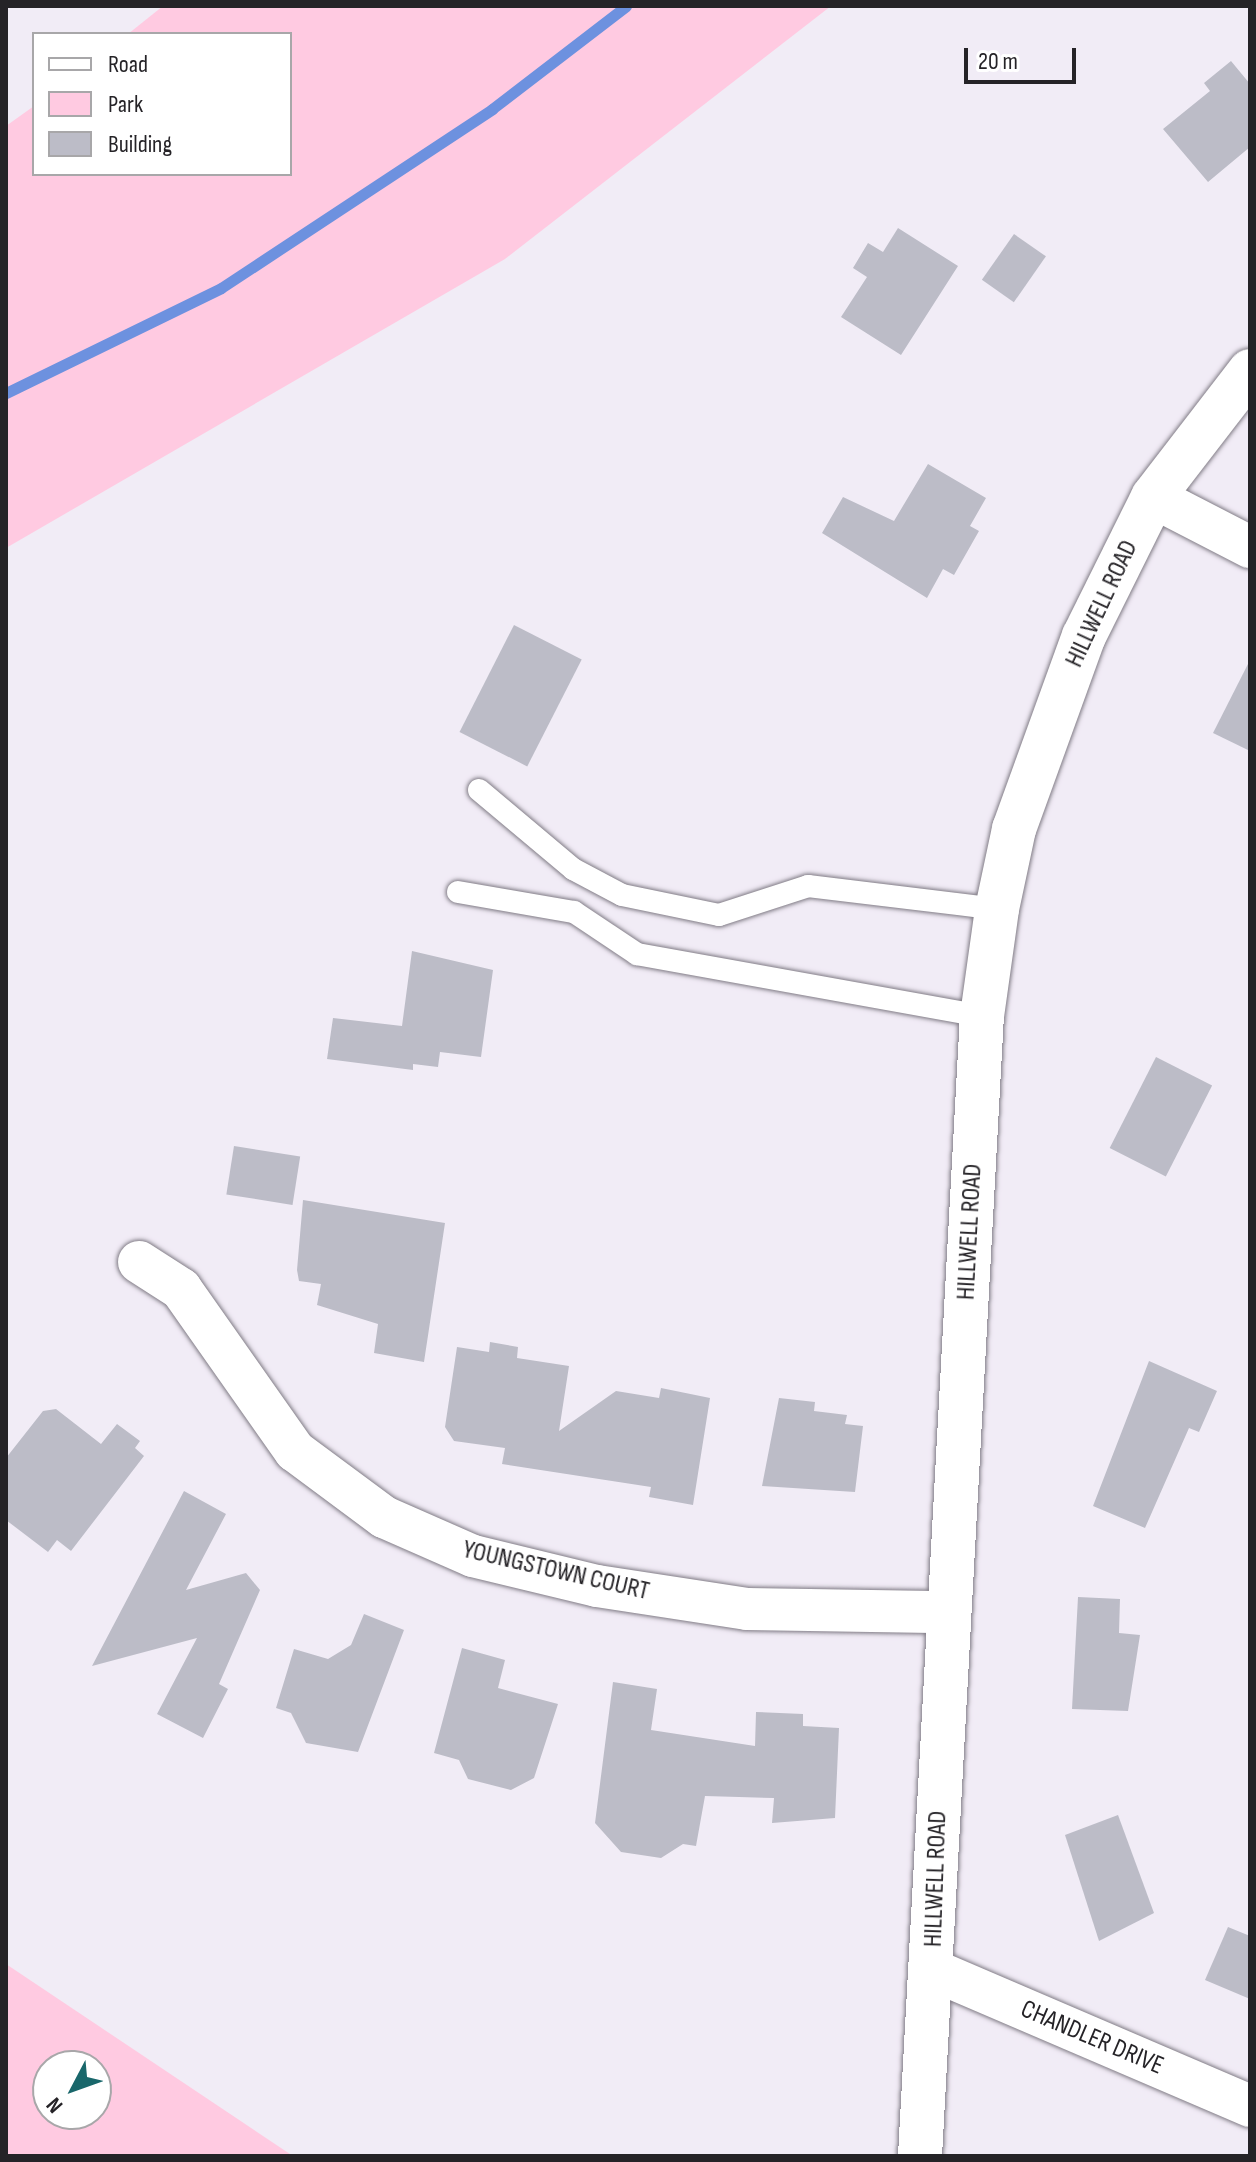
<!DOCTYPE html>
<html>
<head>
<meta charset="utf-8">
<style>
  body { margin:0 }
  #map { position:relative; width:1256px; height:2162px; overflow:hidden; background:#f1ecf6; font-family:"Sofia Sans Condensed",sans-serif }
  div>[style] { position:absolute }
  .green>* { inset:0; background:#ffcae1 }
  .stream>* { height:11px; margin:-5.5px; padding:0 5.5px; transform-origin:5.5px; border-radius:5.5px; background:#6d91df }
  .building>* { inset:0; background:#bcbcc7; transform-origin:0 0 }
  .roads { filter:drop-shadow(0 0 2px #817c86) drop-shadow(0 0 2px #817c86) }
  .lane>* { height:22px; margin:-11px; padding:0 11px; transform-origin:11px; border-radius:11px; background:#fff }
  .street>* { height:42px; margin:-21px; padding:0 21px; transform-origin:21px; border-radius:21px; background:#fff }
  .secondary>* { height:44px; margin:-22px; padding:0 22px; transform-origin:22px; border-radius:22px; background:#fff }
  span { translate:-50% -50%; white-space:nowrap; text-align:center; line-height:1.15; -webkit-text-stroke:6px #fff; paint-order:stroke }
  .street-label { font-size:26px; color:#252327 }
  .frame { position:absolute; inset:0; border:8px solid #252327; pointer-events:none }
  .legend { position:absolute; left:32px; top:32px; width:260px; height:144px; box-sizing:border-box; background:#fff; border:2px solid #a8a7a9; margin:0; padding:10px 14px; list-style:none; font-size:24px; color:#252327 }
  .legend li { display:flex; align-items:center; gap:16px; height:40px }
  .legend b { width:40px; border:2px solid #a8a7a9 }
  .north { position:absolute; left:32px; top:2050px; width:80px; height:80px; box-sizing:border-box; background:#fff; border:2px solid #a8a7a9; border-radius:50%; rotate:229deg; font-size:22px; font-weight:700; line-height:32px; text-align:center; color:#252327 }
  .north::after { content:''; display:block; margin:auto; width:28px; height:36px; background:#19676b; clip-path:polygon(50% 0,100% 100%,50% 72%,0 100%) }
  .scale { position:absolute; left:964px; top:48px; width:112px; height:36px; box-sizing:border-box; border:4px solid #252327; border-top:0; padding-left:10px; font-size:24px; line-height:28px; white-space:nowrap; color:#252327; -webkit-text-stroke:6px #fff; paint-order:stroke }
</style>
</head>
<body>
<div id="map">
  <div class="green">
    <i style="clip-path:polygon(163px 6px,831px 6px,505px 259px,6px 548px,6px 126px,34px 106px,34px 174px,290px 174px,290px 34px,128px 34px)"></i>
    <i style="clip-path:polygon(evenodd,6px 1964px,293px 2156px,6px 2156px,6px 1964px,48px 2066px,96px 2066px,96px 2114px,48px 2114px,48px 2066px)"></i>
  </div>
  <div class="stream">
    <i style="left:6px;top:393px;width:239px;rotate:-26deg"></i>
    <i style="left:221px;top:288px;width:325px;rotate:-33.4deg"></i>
    <i style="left:492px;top:109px;width:169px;rotate:-37.5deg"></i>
  </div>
  <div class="building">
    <i style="clip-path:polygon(1231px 61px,1250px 84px,1250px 147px,1208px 182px,1163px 129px,1210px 91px,1204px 83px)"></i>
    <i style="clip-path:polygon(898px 228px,958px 266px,901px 355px,841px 317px,867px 277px,853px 268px,868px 243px,883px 252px)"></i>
    <i style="left:1014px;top:234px;width:39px;height:56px;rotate:35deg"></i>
    <i style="clip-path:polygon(928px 464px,986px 498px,970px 526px,979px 531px,954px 575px,943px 569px,927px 598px,822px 533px,843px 497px,894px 521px)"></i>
    <i style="left:514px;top:625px;width:76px;height:120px;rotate:27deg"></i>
    <i style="clip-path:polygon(1250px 660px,1250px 751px,1213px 733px)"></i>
    <i style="clip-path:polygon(412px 951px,493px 970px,481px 1057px,440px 1052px,438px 1067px,413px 1064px,413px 1070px,327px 1059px,333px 1018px,402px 1026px)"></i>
    <i style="left:1156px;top:1057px;width:63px;height:102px;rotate:27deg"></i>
    <i style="left:234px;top:1146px;width:67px;height:49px;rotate:9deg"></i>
    <i style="clip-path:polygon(303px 1200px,445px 1223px,424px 1362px,374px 1353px,378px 1324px,317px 1305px,321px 1284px,299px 1281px,297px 1270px)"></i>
    <i style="clip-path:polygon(490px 1342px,518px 1347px,517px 1358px,569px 1366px,559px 1431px,616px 1391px,659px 1398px,661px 1388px,710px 1398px,693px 1505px,649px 1497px,651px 1487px,502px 1464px,505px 1448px,454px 1441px,445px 1427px,457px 1347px,489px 1352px)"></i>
    <i style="clip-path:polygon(1149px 1361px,1217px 1391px,1199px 1432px,1189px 1428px,1145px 1528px,1093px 1506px)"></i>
    <i style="clip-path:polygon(779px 1398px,815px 1402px,814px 1411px,847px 1415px,845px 1424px,863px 1426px,855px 1492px,762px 1486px)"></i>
    <i style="clip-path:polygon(56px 1409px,101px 1444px,117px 1424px,140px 1441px,135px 1448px,144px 1456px,71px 1551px,57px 1540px,48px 1552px,6px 1520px,6px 1458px,43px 1411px)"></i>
    <i style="clip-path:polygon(184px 1491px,226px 1514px,186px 1590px,246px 1573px,260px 1590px,219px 1684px,228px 1689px,203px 1738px,157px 1714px,197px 1638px,92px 1666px)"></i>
    <i style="clip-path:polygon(1078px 1597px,1120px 1599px,1119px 1633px,1140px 1635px,1128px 1711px,1072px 1709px)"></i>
    <i style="clip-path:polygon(364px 1614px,404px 1630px,358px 1752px,306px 1743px,291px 1713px,276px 1708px,294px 1649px,328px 1659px,351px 1645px)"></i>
    <i style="clip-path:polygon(462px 1648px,505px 1660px,498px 1688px,558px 1704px,534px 1778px,511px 1790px,468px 1779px,459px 1760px,434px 1753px)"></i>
    <i style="clip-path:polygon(613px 1682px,657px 1689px,651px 1730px,755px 1746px,756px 1712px,803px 1714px,803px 1726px,839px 1728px,835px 1818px,772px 1823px,774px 1798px,705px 1796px,696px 1846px,683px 1844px,661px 1858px,621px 1852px,595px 1823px)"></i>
    <i style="clip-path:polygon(1118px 1815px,1154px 1913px,1099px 1941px,1065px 1835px)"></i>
    <i style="clip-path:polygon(1228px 1927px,1250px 1936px,1250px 1999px,1205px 1980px)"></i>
  </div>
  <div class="roads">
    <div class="lane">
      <i style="left:479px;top:790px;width:123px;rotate:40deg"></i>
      <i style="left:573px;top:869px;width:55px;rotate:28deg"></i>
      <i style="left:622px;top:895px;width:99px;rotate:11.7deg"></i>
      <i style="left:719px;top:915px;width:94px;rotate:-18deg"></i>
      <i style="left:808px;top:886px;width:190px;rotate:6.9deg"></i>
      <i style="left:458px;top:892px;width:118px;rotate:9.8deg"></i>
      <i style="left:574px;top:912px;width:76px;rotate:33.7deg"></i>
      <i style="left:637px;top:954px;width:351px;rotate:10.2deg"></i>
    </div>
    <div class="street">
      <i style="left:1153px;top:497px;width:109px;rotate:27.3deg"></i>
      <i style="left:139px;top:1262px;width:50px;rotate:32.7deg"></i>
      <i style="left:181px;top:1289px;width:198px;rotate:54.9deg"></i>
      <i style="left:295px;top:1451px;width:111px;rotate:36.6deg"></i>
      <i style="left:384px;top:1517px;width:97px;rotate:23.7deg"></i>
      <i style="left:473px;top:1556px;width:128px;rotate:13.6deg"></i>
      <i style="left:597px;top:1586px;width:152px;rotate:8.7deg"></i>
      <i style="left:747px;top:1609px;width:202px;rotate:0.9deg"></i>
      <i style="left:933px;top:1970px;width:345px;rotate:23.2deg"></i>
    </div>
    <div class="secondary">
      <i style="left:920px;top:2156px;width:1142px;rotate:-86.89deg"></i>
      <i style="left:982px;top:1016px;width:108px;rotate:-82deg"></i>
      <i style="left:997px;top:909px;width:82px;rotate:-78deg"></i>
      <i style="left:1014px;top:829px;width:205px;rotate:-70.1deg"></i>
      <i style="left:1084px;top:636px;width:155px;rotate:-63.6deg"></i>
      <i style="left:1153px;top:497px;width:159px;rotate:-52.4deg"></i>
    </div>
  </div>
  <div class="street-label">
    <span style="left:1102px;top:604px;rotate:-65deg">HILLWELL ROAD</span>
    <span style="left:970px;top:1232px;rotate:-87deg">HILLWELL ROAD</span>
    <span style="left:556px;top:1571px;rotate:13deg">YOUNGSTOWN COURT</span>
    <span style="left:936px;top:1879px;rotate:-88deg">HILLWELL ROAD</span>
    <span style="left:1092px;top:2038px;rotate:23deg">CHANDLER DRIVE</span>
  </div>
  <div class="frame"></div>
  <ul class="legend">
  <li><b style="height:10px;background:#fff"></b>Road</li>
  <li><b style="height:22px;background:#ffcae1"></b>Park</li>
  <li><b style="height:22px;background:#bcbcc7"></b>Building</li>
  </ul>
  <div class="north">N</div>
  <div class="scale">20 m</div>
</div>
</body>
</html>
